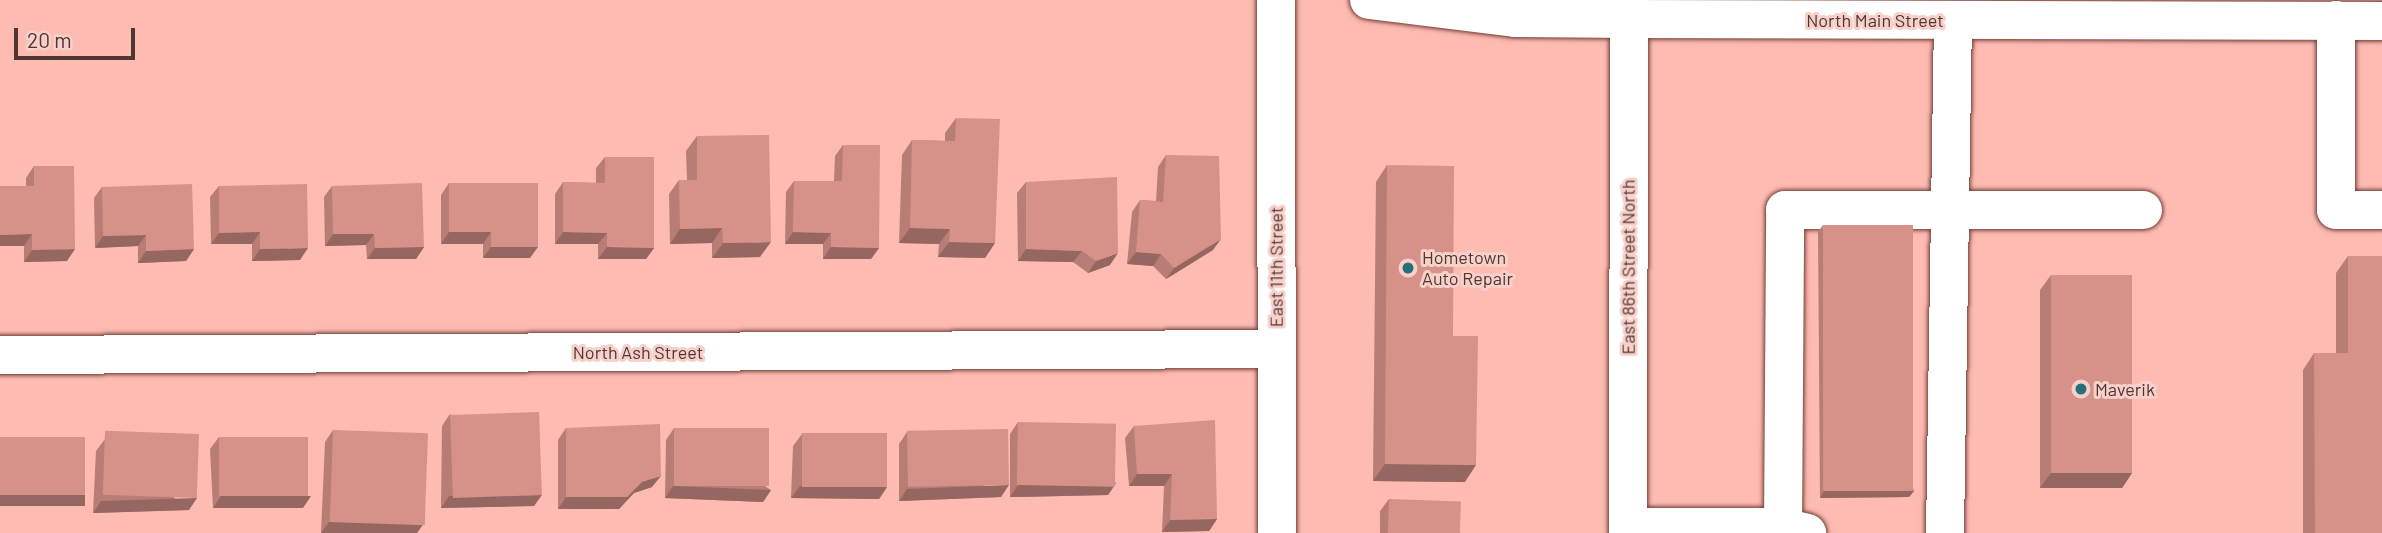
<!DOCTYPE html>
<html>
<head>
<meta charset="utf-8">
<style>
  body { margin:0 }
  #map { position:relative; width:2382px; height:533px; overflow:hidden; background:#fdbbb1; font-family:Barlow,sans-serif }
  div>[style] { position:absolute }
  .roads { filter:drop-shadow(0 0 2px #733d36) drop-shadow(0 0 2px #733d36) }
  .minor>* { height:38px; margin:-19px; padding:0 19px; transform-origin:19px; border-radius:19px; background:#fff }
  .major>* { height:38px; margin:-19px; padding:0 19px; transform-origin:19px; border-radius:19px; background:#fff }
  .wall>* { inset:0; background:#b87e76 }
  .shaded-wall>* { inset:0; background:#966660; transform-origin:0 0 }
  .building>* { inset:0; background:#d69289; transform-origin:0 0 }
  .dots>* { width:19px; height:19px; translate:-50% -50%; box-sizing:border-box; border:4px solid #f8d0ca; border-radius:50% }
  span { translate:-50% -50%; white-space:nowrap; text-align:center; line-height:1.15; -webkit-text-stroke:6px #f8d0ca; paint-order:stroke }
  .street-label { font-size:18px; color:#503531 }
  .poi-label { font-size:18px; color:#503531 }
  .left { translate:0 -50%; text-align:left }
  .scale { position:absolute; left:14px; top:28px; width:121px; height:32px; box-sizing:border-box; border:4px solid #503531; border-top:0; padding-left:9px; font-size:21px; line-height:24px; white-space:nowrap; color:#503531; -webkit-text-stroke:5px #f8d0ca; paint-order:stroke }
</style>
</head>
<body>
<div id="map">
  <div class="roads">
    <div class="minor">
      <i style="left:1276px;top:0;width:533px;rotate:89.89deg"></i>
      <i style="left:1629px;top:0;width:19px;rotate:90deg"></i>
      <i style="left:1629px;top:19px;width:753px;rotate:0.15deg"></i>
      <i style="left:2336px;top:20px;width:190px;rotate:90deg"></i>
      <i style="left:2336px;top:210px;width:46px"></i>
      <i style="left:0;top:355px;width:1276px;rotate:-0.27deg"></i>
      <i style="left:1628px;top:527px;width:155px"></i>
      <i style="left:1783px;top:527px;width:25px;rotate:14deg"></i>
      <i style="left:1783px;top:527px;width:317px;rotate:-89.6deg"></i>
      <i style="left:1785px;top:210px;width:358px"></i>
      <i style="left:1945px;top:533px;width:513px;rotate:-89.11deg"></i>
    </div>
    <div class="major">
      <i style="left:1369px;top:0;width:147px;rotate:7deg"></i>
      <i style="left:1515px;top:18px;width:114px;rotate:0.5deg"></i>
      <i style="left:1629px;top:19px;width:514px;rotate:90.11deg"></i>
    </div>
  </div>
  <div class="wall">
    <i style="clip-path:polygon(956px 118px,995px 243px,985px 258px,938px 257px,939px 244px,899px 243px,902px 155px,912px 140px,945px 141px,945px 133px)"></i>
    <i style="clip-path:polygon(697px 136px,760px 257px,712px 258px,712px 243px,670px 244px,669px 194px,679px 180px,687px 180px,686px 151px)"></i>
    <i style="clip-path:polygon(843px 145px,879px 248px,871px 259px,823px 259px,823px 244px,785px 244px,786px 192px,794px 181px,834px 181px,835px 156px)"></i>
    <i style="clip-path:polygon(1166px 155px,1213px 250px,1166px 279px,1153px 266px,1127px 264px,1132px 212px,1140px 200px,1156px 201px,1158px 167px)"></i>
    <i style="clip-path:polygon(605px 157px,654px 248px,646px 259px,598px 259px,598px 244px,555px 244px,555px 194px,563px 182px,596px 183px,596px 168px)"></i>
    <i style="clip-path:polygon(1387px 165px,1453px 336px,1465px 482px,1373px 481px,1376px 182px)"></i>
    <i style="clip-path:polygon(34px 166px,67px 261px,24px 262px,24px 246px,0 246px,0 186px,26px 186px,26px 178px)"></i>
    <i style="clip-path:polygon(1026px 182px,1110px 265px,1088px 273px,1073px 262px,1018px 261px,1017px 193px)"></i>
    <i style="clip-path:polygon(449px 183px,530px 258px,483px 258px,483px 244px,441px 244px,441px 195px)"></i>
    <i style="clip-path:polygon(219px 186px,300px 260px,252px 261px,252px 244px,211px 244px,210px 197px)"></i>
    <i style="clip-path:polygon(332px 186px,424px 247px,416px 259px,367px 259px,366px 245px,325px 246px,324px 197px)"></i>
    <i style="clip-path:polygon(102px 187px,194px 249px,186px 261px,138px 263px,138px 246px,95px 248px,94px 198px)"></i>
    <i style="clip-path:polygon(1823px 225px,1914px 491px,1909px 497px,1820px 498px,1818px 232px)"></i>
    <i style="clip-path:polygon(2348px 256px,2382px 533px,2303px 533px,2303px 370px,2314px 353px,2336px 353px,2336px 273px)"></i>
    <i style="clip-path:polygon(2051px 275px,2132px 473px,2122px 488px,2040px 488px,2040px 290px)"></i>
    <i style="clip-path:polygon(450px 414px,534px 506px,441px 508px,442px 426px)"></i>
    <i style="clip-path:polygon(1018px 422px,1116px 483px,1108px 495px,1010px 497px,1010px 434px)"></i>
    <i style="clip-path:polygon(1134px 426px,1217px 519px,1209px 531px,1162px 532px,1164px 486px,1129px 486px,1125px 438px)"></i>
    <i style="clip-path:polygon(566px 428px,652px 487px,634px 493px,619px 509px,558px 509px,558px 440px)"></i>
    <i style="clip-path:polygon(674px 428px,771px 490px,763px 502px,665px 498px,666px 440px)"></i>
    <i style="clip-path:polygon(333px 430px,417px 533px,321px 533px,325px 442px)"></i>
    <i style="clip-path:polygon(907px 432px,1001px 497px,899px 501px,899px 444px)"></i>
    <i style="clip-path:polygon(802px 434px,887px 487px,879px 499px,791px 498px,793px 446px)"></i>
    <i style="clip-path:polygon(219px 437px,303px 508px,213px 508px,210px 449px)"></i>
    <i style="clip-path:polygon(105px 439px,189px 510px,93px 513px,96px 451px)"></i>
    <i style="clip-path:polygon(1389px 499px,1461px 533px,1380px 533px,1380px 511px)"></i>
  </div>
  <div class="shaded-wall">
    <i style="clip-path:polygon(722px 228px,712px 243px,670px 244px,680px 229px)"></i>
    <i style="clip-path:polygon(910px 228px,950px 229px,939px 244px,899px 243px)"></i>
    <i style="clip-path:polygon(260px 232px,252px 244px,211px 244px,219px 233px)"></i>
    <i style="clip-path:polygon(449px 232px,491px 232px,483px 244px,441px 244px)"></i>
    <i style="clip-path:polygon(563px 232px,607px 233px,598px 244px,555px 244px)"></i>
    <i style="clip-path:polygon(793px 232px,831px 233px,823px 244px,785px 244px)"></i>
    <i style="clip-path:polygon(32px 234px,24px 246px,0 246px,0 235px)"></i>
    <i style="clip-path:polygon(333px 234px,374px 234px,366px 245px,325px 246px)"></i>
    <i style="clip-path:polygon(146px 235px,138px 246px,95px 248px,103px 236px)"></i>
    <i style="clip-path:polygon(1221px 239px,1213px 250px,1166px 279px,1174px 268px)"></i>
    <i style="clip-path:polygon(771px 242px,760px 257px,712px 258px,723px 243px)"></i>
    <i style="clip-path:polygon(949px 242px,995px 243px,985px 258px,938px 257px)"></i>
    <i style="clip-path:polygon(424px 247px,416px 259px,367px 259px,375px 248px)"></i>
    <i style="clip-path:polygon(491px 247px,538px 247px,530px 258px,483px 258px)"></i>
    <i style="clip-path:polygon(607px 247px,654px 248px,646px 259px,598px 259px)"></i>
    <i style="clip-path:polygon(831px 247px,879px 248px,871px 259px,823px 259px)"></i>
    <i style="clip-path:polygon(308px 248px,300px 260px,252px 261px,260px 249px)"></i>
    <i style="clip-path:polygon(75px 249px,67px 261px,24px 262px,32px 250px)"></i>
    <i style="clip-path:polygon(194px 249px,186px 261px,138px 263px,146px 251px)"></i>
    <i style="clip-path:polygon(1026px 249px,1082px 251px,1073px 262px,1018px 261px)"></i>
    <i style="clip-path:polygon(1136px 252px,1161px 254px,1153px 266px,1127px 264px)"></i>
    <i style="clip-path:polygon(1118px 253px,1110px 265px,1088px 273px,1096px 261px)"></i>
    <i style="clip-path:polygon(1385px 464px,1476px 465px,1465px 482px,1373px 481px)"></i>
    <i style="clip-path:polygon(2051px 473px,2132px 473px,2122px 488px,2040px 488px)"></i>
    <i style="clip-path:polygon(1137px 474px,1172px 474px,1164px 486px,1129px 486px)"></i>
    <i style="clip-path:polygon(661px 476px,652px 487px,634px 493px,619px 509px,558px 509px,566px 497px)"></i>
    <i style="clip-path:polygon(1116px 483px,1108px 495px,1010px 497px,1018px 485px)"></i>
    <i style="clip-path:polygon(1009px 485px,1001px 497px,899px 501px,907px 489px)"></i>
    <i style="clip-path:polygon(673px 486px,771px 490px,763px 502px,665px 498px)"></i>
    <i style="clip-path:polygon(800px 486px,887px 487px,879px 499px,791px 498px)"></i>
    <i style="clip-path:polygon(1824px 491px,1914px 491px,1909px 497px,1820px 498px)"></i>
    <i style="left:0;top:495px;width:85px;height:11px"></i>
    <i style="clip-path:polygon(542px 495px,534px 506px,441px 508px,449px 496px)"></i>
    <i style="clip-path:polygon(221px 496px,311px 496px,303px 508px,213px 508px)"></i>
    <i style="clip-path:polygon(197px 498px,189px 510px,93px 513px,101px 501px)"></i>
    <i style="clip-path:polygon(1217px 519px,1209px 531px,1162px 532px,1170px 520px)"></i>
    <i style="clip-path:polygon(329px 522px,425px 522px,417px 533px,321px 533px)"></i>
  </div>
  <div class="building">
    <i style="clip-path:polygon(956px 118px,1000px 119px,995px 243px,949px 242px,950px 229px,910px 228px,912px 140px,955px 141px)"></i>
    <i style="clip-path:polygon(769px 135px,771px 242px,723px 243px,722px 228px,680px 229px,679px 180px,697px 180px,697px 136px)"></i>
    <i style="clip-path:polygon(843px 145px,880px 145px,879px 248px,831px 247px,831px 233px,793px 232px,794px 181px,842px 181px)"></i>
    <i style="clip-path:polygon(1166px 155px,1219px 156px,1221px 239px,1174px 268px,1161px 254px,1136px 252px,1140px 200px,1163px 202px)"></i>
    <i style="clip-path:polygon(605px 157px,654px 157px,654px 248px,607px 247px,607px 233px,563px 232px,563px 182px,605px 183px)"></i>
    <i style="clip-path:polygon(1387px 165px,1454px 166px,1453px 336px,1478px 336px,1476px 465px,1385px 464px)"></i>
    <i style="clip-path:polygon(34px 166px,74px 166px,75px 249px,32px 250px,32px 234px,0 235px,0 186px,34px 186px)"></i>
    <i style="clip-path:polygon(1117px 177px,1118px 253px,1096px 261px,1082px 251px,1026px 249px,1026px 182px)"></i>
    <i style="clip-path:polygon(422px 183px,424px 247px,375px 248px,374px 234px,333px 234px,332px 186px)"></i>
    <i style="clip-path:polygon(449px 183px,538px 183px,538px 247px,491px 247px,491px 232px,449px 232px)"></i>
    <i style="clip-path:polygon(192px 184px,194px 249px,146px 251px,146px 235px,103px 236px,102px 187px)"></i>
    <i style="clip-path:polygon(307px 184px,308px 248px,260px 249px,260px 232px,219px 233px,219px 186px)"></i>
    <i style="left:1823px;top:225px;width:90px;height:266px"></i>
    <i style="clip-path:polygon(2348px 256px,2382px 256px,2382px 533px,2315px 533px,2314px 353px,2348px 353px)"></i>
    <i style="left:2051px;top:275px;width:81px;height:198px"></i>
    <i style="left:539px;top:412px;width:83px;height:89px;rotate:88deg"></i>
    <i style="clip-path:polygon(1215px 420px,1217px 519px,1170px 520px,1172px 474px,1137px 474px,1134px 426px)"></i>
    <i style="left:1018px;top:422px;width:98px;height:63px;rotate:1deg"></i>
    <i style="clip-path:polygon(660px 424px,661px 476px,642px 482px,627px 497px,566px 497px,566px 428px)"></i>
    <i style="left:674px;top:428px;width:95px;height:58px"></i>
    <i style="left:1008px;top:429px;width:56px;height:101px;rotate:89deg"></i>
    <i style="left:333px;top:430px;width:95px;height:92px;rotate:2deg"></i>
    <i style="left:887px;top:433px;width:54px;height:85px;rotate:90deg"></i>
    <i style="left:199px;top:434px;width:64px;height:94px;rotate:92deg"></i>
    <i style="left:85px;top:437px;width:58px;height:85px;rotate:90deg"></i>
    <i style="left:219px;top:437px;width:89px;height:59px"></i>
    <i style="left:1389px;top:499px;width:72px;height:34px;rotate:2deg"></i>
  </div>
  <div class="dots">
    <i style="left:1408px;top:268px;background:#27707a"></i>
    <i style="left:2081px;top:389px;background:#27707a"></i>
  </div>
  <div class="street-label">
    <span style="left:1875px;top:20px">North Main Street</span>
    <span style="left:1276px;top:267px;rotate:-90deg">East 11th Street</span>
    <span style="left:1628px;top:267px;rotate:-90deg">East 86th Street North</span>
    <span style="left:638px;top:352px">North Ash Street</span>
  </div>
  <div class="poi-label">
    <span class="left" style="left:1422px;top:268px">Hometown<br>Auto Repair</span>
    <span class="left" style="left:2095px;top:389px">Maverik</span>
  </div>
  <div class="scale">20 m</div>
</div>
</body>
</html>
